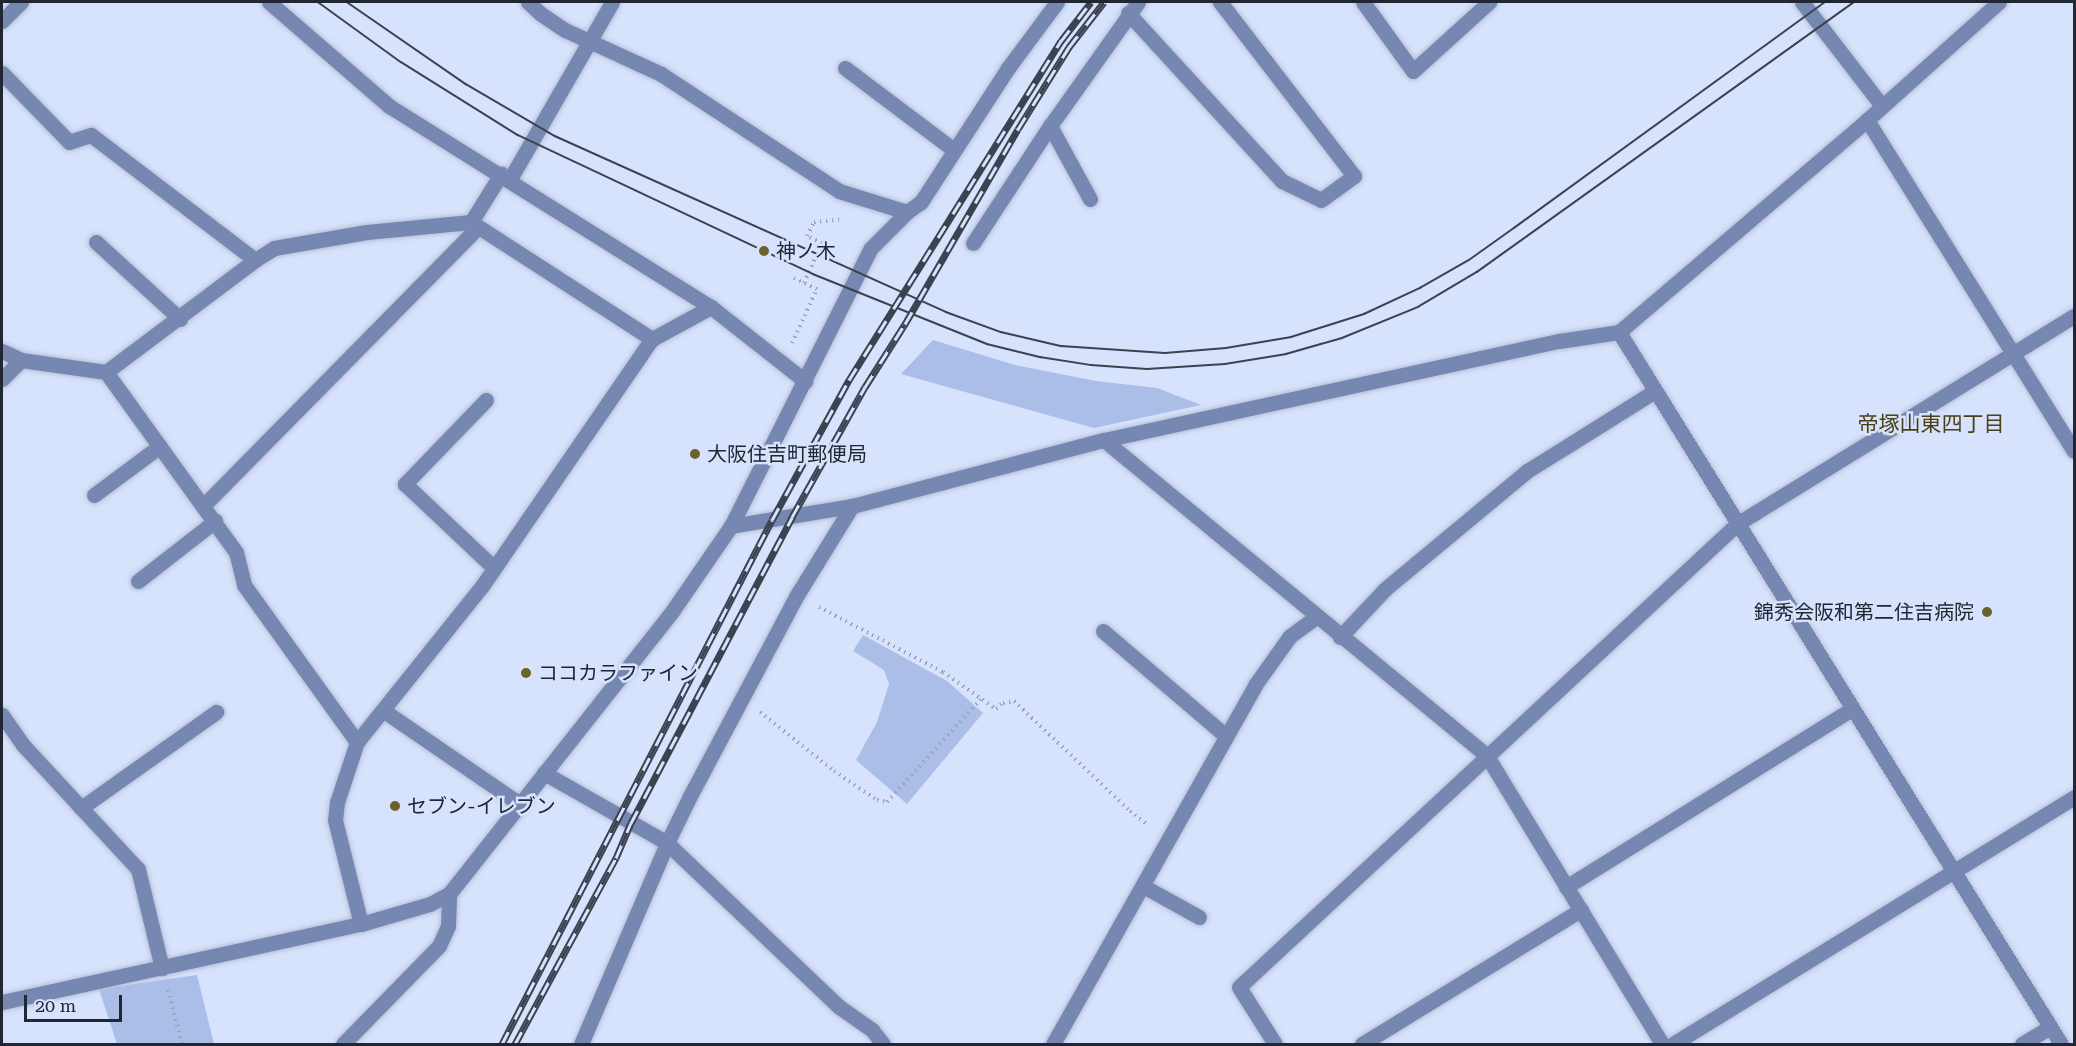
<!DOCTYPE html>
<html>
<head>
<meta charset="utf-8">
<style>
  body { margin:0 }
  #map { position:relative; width:2076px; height:1046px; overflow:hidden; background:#d7e2fc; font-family:"Roboto Serif","Noto Sans JP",serif }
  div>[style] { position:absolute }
  .green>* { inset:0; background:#abbee7 }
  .path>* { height:4px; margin-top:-2px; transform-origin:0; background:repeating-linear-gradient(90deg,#9aa3b9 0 1.5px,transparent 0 6px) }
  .roads { filter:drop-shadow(0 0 2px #b6c0d8) drop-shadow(0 0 2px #b6c0d8) }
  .minor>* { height:15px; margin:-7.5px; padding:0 7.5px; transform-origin:7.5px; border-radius:7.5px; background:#7688b1 }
  .tram>* { height:1.5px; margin:-0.75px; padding:0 0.75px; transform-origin:0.75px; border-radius:0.75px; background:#3b4250 }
  .rail>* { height:7px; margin-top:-3.5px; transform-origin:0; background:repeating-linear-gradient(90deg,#d7e2fc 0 14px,#3b4250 0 28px); box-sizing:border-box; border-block:2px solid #3b4250 }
  .dots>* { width:16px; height:16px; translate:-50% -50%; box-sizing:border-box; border:3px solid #d7e2fc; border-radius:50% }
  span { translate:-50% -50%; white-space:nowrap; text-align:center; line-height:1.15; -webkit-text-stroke:5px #d7e2fc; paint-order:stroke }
  .poi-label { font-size:20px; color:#202632 }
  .left { translate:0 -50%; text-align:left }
  .right { translate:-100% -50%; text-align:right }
  .neighbourhood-label { font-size:21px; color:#494017 }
  .frame { position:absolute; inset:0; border:3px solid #202632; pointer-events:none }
  .scale { position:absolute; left:24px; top:995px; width:98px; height:27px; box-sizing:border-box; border:3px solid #202632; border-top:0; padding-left:8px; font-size:18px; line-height:21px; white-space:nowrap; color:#202632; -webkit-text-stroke:4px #d7e2fc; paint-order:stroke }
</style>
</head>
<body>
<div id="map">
  <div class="green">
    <i style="clip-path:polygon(933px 340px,1015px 365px,1096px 381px,1157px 388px,1201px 405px,1094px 428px,901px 374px)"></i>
    <i style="clip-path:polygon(863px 635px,947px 681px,983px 713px,907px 804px,856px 760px,877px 722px,889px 684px,884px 670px,853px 651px)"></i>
    <i style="clip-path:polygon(197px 975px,214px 1044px,117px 1044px,99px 989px)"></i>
  </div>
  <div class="path">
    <i style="left:804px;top:283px;width:44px;rotate:-65.8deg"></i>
    <i style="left:822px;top:243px;width:17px;rotate:-155deg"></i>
    <i style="left:807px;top:236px;width:16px;rotate:-63deg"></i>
    <i style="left:814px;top:222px;width:28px;rotate:-6deg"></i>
    <i style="left:792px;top:343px;width:60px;rotate:-65.2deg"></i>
    <i style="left:817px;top:289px;width:26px;rotate:-155deg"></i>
    <i style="left:819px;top:607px;width:140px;rotate:27.7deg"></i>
    <i style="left:943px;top:672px;width:65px;rotate:34.9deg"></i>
    <i style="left:996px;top:709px;width:9px;rotate:-41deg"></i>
    <i style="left:1003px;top:703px;width:11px;rotate:-10deg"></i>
    <i style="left:1014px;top:701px;width:160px;rotate:43.5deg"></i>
    <i style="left:1130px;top:811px;width:24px;rotate:38deg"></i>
    <i style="left:760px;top:712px;width:95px;rotate:38.6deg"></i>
    <i style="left:834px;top:771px;width:52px;rotate:34deg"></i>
    <i style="left:877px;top:800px;width:10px;rotate:11deg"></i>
    <i style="left:887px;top:802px;width:139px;rotate:-47.6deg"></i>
    <i style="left:168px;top:990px;width:56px;rotate:75.5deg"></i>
  </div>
  <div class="roads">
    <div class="minor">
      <i style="left:269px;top:2px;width:159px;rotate:40.9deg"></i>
      <i style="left:389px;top:106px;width:380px;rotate:32deg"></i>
      <i style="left:711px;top:307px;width:120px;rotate:38.2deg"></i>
      <i style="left:528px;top:2px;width:18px;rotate:43deg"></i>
      <i style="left:541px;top:14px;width:29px;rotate:34deg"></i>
      <i style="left:565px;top:30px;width:106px;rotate:24.6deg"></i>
      <i style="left:661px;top:74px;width:213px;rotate:33.3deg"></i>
      <i style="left:839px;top:191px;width:71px;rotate:17.2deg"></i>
      <i style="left:1363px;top:2px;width:85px;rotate:54.1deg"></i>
      <i style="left:1413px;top:71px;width:103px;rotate:-42.2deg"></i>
      <i style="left:1802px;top:2px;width:131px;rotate:52.4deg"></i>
      <i style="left:1128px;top:13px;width:228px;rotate:47.5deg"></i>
      <i style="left:1282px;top:181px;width:43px;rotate:26deg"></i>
      <i style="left:1321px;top:200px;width:41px;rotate:-36deg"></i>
      <i style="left:1354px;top:176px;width:220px;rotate:-127.6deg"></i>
      <i style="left:2px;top:21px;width:27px;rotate:-45deg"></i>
      <i style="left:845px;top:68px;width:136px;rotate:37deg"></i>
      <i style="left:2px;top:73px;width:96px;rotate:45.8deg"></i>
      <i style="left:69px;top:142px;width:23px;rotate:-18deg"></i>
      <i style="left:91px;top:135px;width:206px;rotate:37.3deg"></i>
      <i style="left:1867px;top:120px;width:390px;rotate:58deg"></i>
      <i style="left:510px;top:179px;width:204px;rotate:-60deg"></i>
      <i style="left:1090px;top:199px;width:83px;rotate:-118.7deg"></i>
      <i style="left:1050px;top:126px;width:152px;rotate:-54.6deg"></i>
      <i style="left:471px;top:222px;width:216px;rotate:32.9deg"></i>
      <i style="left:96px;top:242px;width:114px;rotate:42.5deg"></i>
      <i style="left:973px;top:243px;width:140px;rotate:-56.7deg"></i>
      <i style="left:1619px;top:332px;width:838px;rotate:58.17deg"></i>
      <i style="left:2px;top:351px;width:21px;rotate:25deg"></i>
      <i style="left:21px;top:360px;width:86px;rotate:8deg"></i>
      <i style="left:106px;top:372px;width:186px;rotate:-36.9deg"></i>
      <i style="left:255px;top:260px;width:22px;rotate:-32deg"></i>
      <i style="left:274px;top:248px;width:94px;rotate:-9.8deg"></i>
      <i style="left:367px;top:232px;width:104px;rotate:-5.5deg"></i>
      <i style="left:471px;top:222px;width:57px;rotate:-58deg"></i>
      <i style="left:106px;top:372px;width:222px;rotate:54.2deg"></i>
      <i style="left:236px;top:552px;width:34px;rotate:76deg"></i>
      <i style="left:244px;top:585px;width:193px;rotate:54.3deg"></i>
      <i style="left:357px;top:742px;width:63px;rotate:108.4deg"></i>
      <i style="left:337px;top:802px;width:18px;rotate:96deg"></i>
      <i style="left:335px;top:820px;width:107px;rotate:76deg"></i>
      <i style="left:2px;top:379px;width:27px;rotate:-45deg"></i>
      <i style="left:486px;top:400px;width:117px;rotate:134deg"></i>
      <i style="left:405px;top:484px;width:122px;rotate:43.3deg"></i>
      <i style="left:1104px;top:440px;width:497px;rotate:39.5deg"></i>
      <i style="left:1487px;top:756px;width:337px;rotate:58.7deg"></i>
      <i style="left:94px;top:495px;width:82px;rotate:-36.6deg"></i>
      <i style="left:203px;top:506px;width:392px;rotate:-45.4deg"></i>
      <i style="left:731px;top:526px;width:123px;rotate:-9.4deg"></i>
      <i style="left:852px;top:506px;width:260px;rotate:-14.7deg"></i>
      <i style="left:1104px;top:440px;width:466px;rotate:-12.3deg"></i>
      <i style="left:1559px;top:341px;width:61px;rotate:-8.5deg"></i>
      <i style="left:1619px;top:332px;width:326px;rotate:-40.5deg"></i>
      <i style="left:1867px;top:120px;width:177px;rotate:-41.8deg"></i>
      <i style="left:138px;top:581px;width:98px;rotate:-37.9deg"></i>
      <i style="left:1103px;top:631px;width:162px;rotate:40.5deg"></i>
      <i style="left:1340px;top:637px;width:66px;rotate:-46.8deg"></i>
      <i style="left:1385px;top:589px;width:185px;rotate:-39.7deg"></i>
      <i style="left:1527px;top:471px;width:151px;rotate:-32deg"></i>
      <i style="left:384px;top:711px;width:165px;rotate:34.4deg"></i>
      <i style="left:2px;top:715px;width:37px;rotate:55deg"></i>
      <i style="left:23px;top:745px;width:169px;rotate:47.2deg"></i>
      <i style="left:138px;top:869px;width:102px;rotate:76.4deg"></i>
      <i style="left:357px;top:742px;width:200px;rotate:-51.3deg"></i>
      <i style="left:482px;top:586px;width:300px;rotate:-55.5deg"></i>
      <i style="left:652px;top:339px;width:67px;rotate:-28.5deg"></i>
      <i style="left:544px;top:773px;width:142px;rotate:29.6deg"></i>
      <i style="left:667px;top:843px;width:236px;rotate:43.6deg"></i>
      <i style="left:838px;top:1006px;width:42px;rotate:35.2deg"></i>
      <i style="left:872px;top:1030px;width:18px;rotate:52deg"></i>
      <i style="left:81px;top:808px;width:166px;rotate:-35.4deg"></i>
      <i style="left:1143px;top:886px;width:64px;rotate:29deg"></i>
      <i style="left:1566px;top:887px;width:337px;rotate:-31.9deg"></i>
      <i style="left:2px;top:1002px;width:367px;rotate:-12.3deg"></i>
      <i style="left:361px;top:924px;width:72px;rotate:-16.2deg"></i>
      <i style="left:430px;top:904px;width:21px;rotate:-28deg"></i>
      <i style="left:449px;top:894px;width:362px;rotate:-51.7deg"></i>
      <i style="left:673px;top:610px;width:102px;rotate:-55.4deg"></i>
      <i style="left:731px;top:526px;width:311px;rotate:-63.3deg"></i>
      <i style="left:871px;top:248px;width:51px;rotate:-45deg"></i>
      <i style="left:907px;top:212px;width:17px;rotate:-36deg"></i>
      <i style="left:921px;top:202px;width:160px;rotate:-57deg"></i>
      <i style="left:1008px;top:68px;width:82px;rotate:-53.4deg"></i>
      <i style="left:343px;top:1044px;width:137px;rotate:-45.6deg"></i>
      <i style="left:439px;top:946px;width:22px;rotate:-66deg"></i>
      <i style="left:448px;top:926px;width:32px;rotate:-88deg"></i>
      <i style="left:581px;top:1044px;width:219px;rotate:-66.8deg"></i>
      <i style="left:667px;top:843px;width:52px;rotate:-63.9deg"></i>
      <i style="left:690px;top:796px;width:228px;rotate:-62deg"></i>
      <i style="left:797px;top:595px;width:105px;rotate:-58.3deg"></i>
      <i style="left:1053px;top:1044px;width:412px;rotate:-60.6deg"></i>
      <i style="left:1255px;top:685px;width:60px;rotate:-54.5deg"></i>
      <i style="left:1290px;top:636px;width:32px;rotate:-36deg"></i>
      <i style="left:1275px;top:1044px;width:67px;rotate:-122.3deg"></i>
      <i style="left:1239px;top:987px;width:680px;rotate:-42.91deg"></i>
      <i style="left:1737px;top:524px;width:396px;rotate:-31.7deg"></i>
      <i style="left:1362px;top:1044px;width:257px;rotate:-31.5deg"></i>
      <i style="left:1673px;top:1044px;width:471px;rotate:-31.6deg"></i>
      <i style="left:2022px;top:1044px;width:33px;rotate:-31deg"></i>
    </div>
  </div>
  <div class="tram">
    <i style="left:318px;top:2px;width:102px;rotate:35.9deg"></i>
    <i style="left:401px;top:62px;width:138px;rotate:32deg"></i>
    <i style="left:518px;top:135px;width:326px;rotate:25.2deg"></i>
    <i style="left:813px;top:274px;width:188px;rotate:21.9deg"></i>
    <i style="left:987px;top:344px;width:55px;rotate:13.8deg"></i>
    <i style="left:1040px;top:357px;width:52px;rotate:8.9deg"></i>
    <i style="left:1091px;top:365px;width:56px;rotate:4.1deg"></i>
    <i style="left:1147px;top:369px;width:78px;rotate:-3.7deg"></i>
    <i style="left:1225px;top:364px;width:62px;rotate:-9.3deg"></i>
    <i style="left:1286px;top:354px;width:58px;rotate:-15.9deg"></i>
    <i style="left:1342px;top:338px;width:82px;rotate:-22.2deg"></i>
    <i style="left:1418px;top:307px;width:69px;rotate:-30.7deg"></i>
    <i style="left:1477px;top:272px;width:464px;rotate:-35.6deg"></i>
    <i style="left:347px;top:2px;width:145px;rotate:34.6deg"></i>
    <i style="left:466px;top:84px;width:103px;rotate:30.3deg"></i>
    <i style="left:555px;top:136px;width:429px;rotate:24.2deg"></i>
    <i style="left:946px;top:312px;width:59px;rotate:20deg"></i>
    <i style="left:1001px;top:332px;width:62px;rotate:13.1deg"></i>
    <i style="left:1061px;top:346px;width:104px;rotate:3.9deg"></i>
    <i style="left:1165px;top:353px;width:61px;rotate:-4.7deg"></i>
    <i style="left:1226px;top:348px;width:66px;rotate:-9.6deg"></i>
    <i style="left:1291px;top:337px;width:77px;rotate:-17.5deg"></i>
    <i style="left:1364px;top:314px;width:62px;rotate:-24.9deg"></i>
    <i style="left:1420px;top:288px;width:56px;rotate:-29.7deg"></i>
    <i style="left:1469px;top:260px;width:55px;rotate:-35.4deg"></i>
    <i style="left:1514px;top:228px;width:384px;rotate:-36deg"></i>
  </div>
  <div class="rail">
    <i style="left:502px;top:1044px;width:589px;rotate:-62.74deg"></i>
    <i style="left:772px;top:520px;width:160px;rotate:-61.2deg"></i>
    <i style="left:849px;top:380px;width:400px;rotate:-58deg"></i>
    <i style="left:1061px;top:41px;width:49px;rotate:-52.4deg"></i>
    <i style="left:515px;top:1044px;width:212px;rotate:-61.5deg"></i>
    <i style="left:616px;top:858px;width:38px;rotate:-67deg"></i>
    <i style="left:631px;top:823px;width:346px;rotate:-62.2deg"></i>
    <i style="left:792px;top:517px;width:149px;rotate:-60.7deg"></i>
    <i style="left:865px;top:387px;width:75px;rotate:-57.6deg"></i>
    <i style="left:905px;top:324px;width:225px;rotate:-59.9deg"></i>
    <i style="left:1018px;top:129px;width:97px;rotate:-58.1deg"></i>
    <i style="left:1069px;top:47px;width:57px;rotate:-52.1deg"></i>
  </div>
  <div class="dots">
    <i style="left:764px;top:251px;background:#6b612d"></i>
    <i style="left:695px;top:454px;background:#6b612d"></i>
    <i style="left:1987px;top:612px;background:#6b612d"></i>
    <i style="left:526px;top:673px;background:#6b612d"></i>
    <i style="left:395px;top:806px;background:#6b612d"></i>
  </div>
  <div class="poi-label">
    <span class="left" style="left:776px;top:251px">神ノ木</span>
    <span class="left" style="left:707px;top:454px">大阪住吉町郵便局</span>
    <span class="right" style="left:1974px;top:612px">錦秀会阪和第二住吉病院</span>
    <span class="left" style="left:538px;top:673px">ココカラファイン</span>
    <span class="left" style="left:407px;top:806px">セブン-イレブン</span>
  </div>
  <div class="neighbourhood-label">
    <span style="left:1931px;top:424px">帝塚山東四丁目</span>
  </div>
  <div class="frame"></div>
  <div class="scale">20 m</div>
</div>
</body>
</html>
